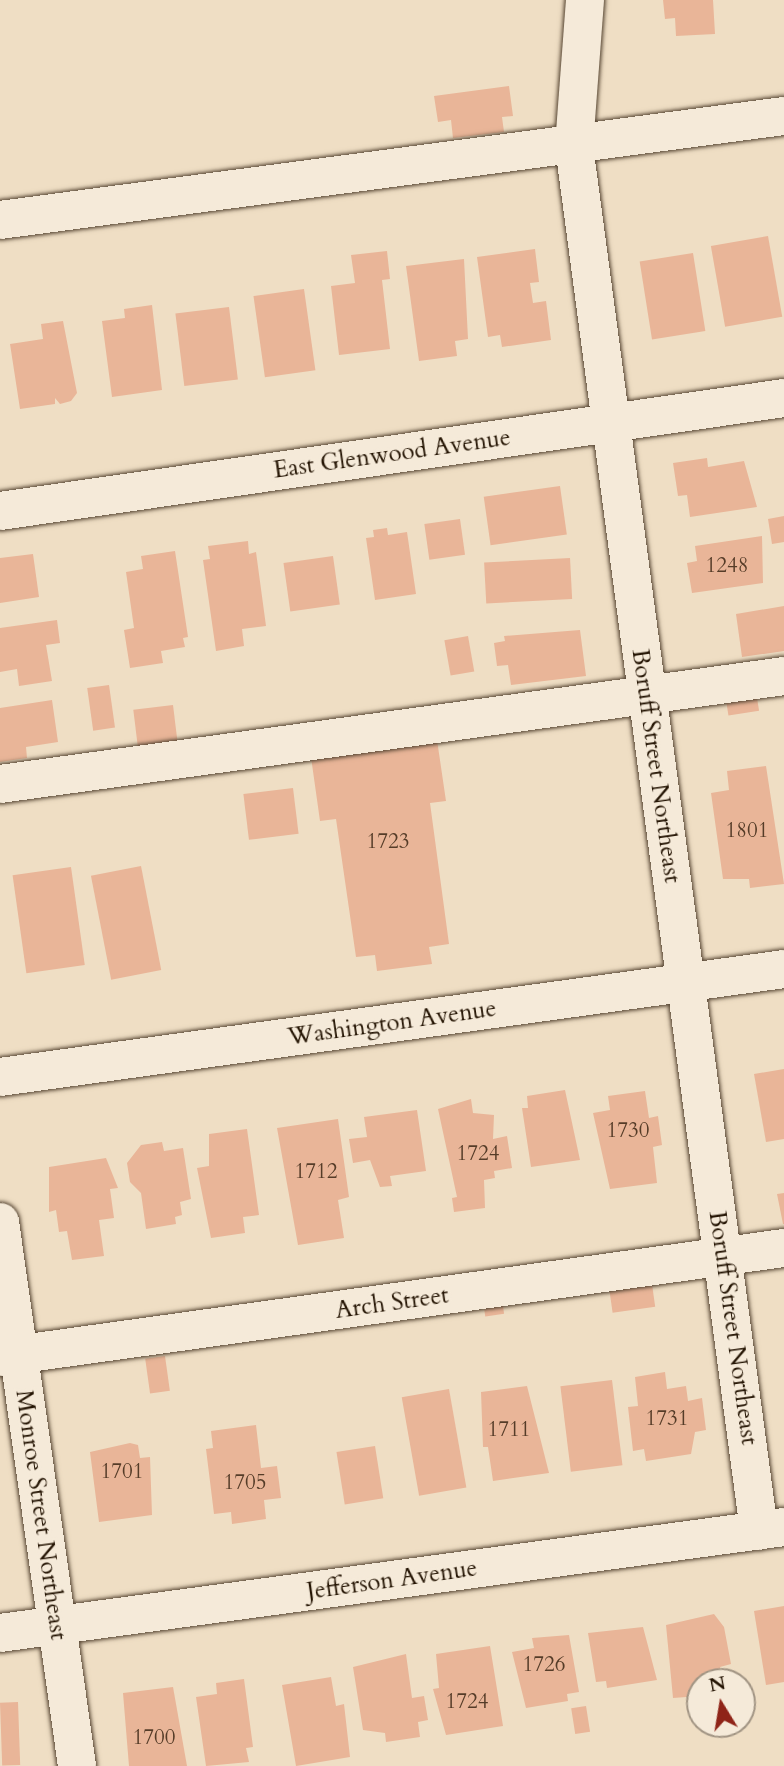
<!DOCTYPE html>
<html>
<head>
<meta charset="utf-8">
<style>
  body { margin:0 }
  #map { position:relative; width:784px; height:1766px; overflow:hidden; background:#efdec4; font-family:Cardo,serif }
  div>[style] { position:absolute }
  .building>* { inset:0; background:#e9b598; transform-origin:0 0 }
  .roads { filter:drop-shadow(0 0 2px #574633) drop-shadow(0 0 2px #574633) }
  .minor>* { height:38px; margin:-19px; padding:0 19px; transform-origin:19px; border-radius:19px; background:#f5ead9 }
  span { translate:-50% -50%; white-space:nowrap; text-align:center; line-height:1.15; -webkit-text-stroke:6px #f5ead9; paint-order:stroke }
  .number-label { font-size:21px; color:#553c28 }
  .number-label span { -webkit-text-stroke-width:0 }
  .street-label { font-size:24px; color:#241403 }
  .north { position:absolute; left:686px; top:1668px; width:70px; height:70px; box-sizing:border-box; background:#f5ead9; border:2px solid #a19483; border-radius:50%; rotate:349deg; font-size:19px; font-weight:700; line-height:28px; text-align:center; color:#241403 }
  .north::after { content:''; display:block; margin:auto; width:24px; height:32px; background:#8f2418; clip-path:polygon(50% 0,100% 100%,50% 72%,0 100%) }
</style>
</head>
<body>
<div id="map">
  <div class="building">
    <i style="clip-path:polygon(663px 0,713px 0,715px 34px,676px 36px,675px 18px,665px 19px)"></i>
    <i style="clip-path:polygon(509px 86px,513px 116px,502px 117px,504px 132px,453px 138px,451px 120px,438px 122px,434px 96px)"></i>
    <i style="left:768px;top:236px;width:82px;height:58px;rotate:80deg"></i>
    <i style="clip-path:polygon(535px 249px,539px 282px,530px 283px,533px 303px,546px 301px,551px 340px,502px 347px,500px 335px,488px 337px,477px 257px)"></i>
    <i style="clip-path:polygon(387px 251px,390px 279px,382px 280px,390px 349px,339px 355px,331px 286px,355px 283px,351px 255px)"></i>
    <i style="left:693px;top:253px;width:79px;height:54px;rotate:81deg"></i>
    <i style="clip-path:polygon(464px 259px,468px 339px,455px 341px,457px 356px,419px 361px,406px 266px)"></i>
    <i style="left:304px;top:289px;width:82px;height:51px;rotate:82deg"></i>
    <i style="clip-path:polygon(152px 305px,162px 390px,112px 397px,102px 321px,125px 318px,124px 309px)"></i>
    <i style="left:229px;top:307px;width:73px;height:54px;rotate:83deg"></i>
    <i style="clip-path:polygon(63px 321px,77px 393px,71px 401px,60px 404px,55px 398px,55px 404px,20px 409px,10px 344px,43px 339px,41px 324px)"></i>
    <i style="clip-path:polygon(707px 458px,708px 467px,744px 461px,757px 507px,690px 517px,687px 495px,678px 496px,673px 463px)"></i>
    <i style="left:560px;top:486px;width:49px;height:77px;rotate:82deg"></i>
    <i style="clip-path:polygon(784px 516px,784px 542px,772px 544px,768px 519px)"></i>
    <i style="left:460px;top:519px;width:36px;height:36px;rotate:82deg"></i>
    <i style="clip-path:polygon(387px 528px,388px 535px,407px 532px,416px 594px,375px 600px,366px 538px,374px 537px,373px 530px)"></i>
    <i style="clip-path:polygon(762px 536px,763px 583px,692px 593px,687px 563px,697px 561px,695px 546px)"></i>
    <i style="clip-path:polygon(248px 541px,249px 554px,256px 552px,266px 626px,242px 629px,244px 646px,216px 651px,203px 560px,210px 559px,208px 546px)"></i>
    <i style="clip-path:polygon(175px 551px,188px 637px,183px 638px,185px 647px,161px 651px,163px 663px,130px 668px,124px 630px,134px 628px,126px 572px,143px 569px,141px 556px)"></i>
    <i style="clip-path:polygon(33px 554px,39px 597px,0 603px,0 558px)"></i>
    <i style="left:333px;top:556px;width:49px;height:50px;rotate:82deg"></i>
    <i style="left:570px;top:558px;width:41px;height:86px;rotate:87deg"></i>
    <i style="clip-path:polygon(784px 606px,784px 651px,742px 657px,736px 614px)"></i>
    <i style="clip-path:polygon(57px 620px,60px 643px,46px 645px,52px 681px,19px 686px,17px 669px,0 672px,0 628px)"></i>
    <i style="clip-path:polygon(580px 630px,586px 676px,511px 685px,508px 665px,497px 666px,494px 643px,505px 641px,504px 636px)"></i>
    <i style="left:468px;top:636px;width:36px;height:24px;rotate:80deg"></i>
    <i style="left:109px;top:685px;width:43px;height:22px;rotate:82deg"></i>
    <i style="left:755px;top:685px;width:26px;height:31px;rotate:81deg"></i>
    <i style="clip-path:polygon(52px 700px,58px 742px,26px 747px,27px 758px,0 762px,0 708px)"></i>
    <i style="left:173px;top:705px;width:38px;height:40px;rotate:83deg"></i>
    <i style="clip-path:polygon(436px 733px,446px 801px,430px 803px,449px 944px,429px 947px,432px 964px,377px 971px,375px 955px,356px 957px,336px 819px,320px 821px,310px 750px)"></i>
    <i style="clip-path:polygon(766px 766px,784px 884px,750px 888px,749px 879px,723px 879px,711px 793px,729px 790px,727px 771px)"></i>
    <i style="left:293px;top:788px;width:46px;height:50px;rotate:83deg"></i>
    <i style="left:141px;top:866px;width:106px;height:51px;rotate:79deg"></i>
    <i style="left:71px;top:867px;width:99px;height:59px;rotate:82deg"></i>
    <i style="clip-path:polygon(784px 1069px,784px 1139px,766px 1142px,754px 1074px)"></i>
    <i style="clip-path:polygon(565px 1090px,580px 1160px,531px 1167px,522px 1108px,528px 1108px,527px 1096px)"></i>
    <i style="clip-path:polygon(645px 1091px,649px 1118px,658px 1116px,662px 1145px,653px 1147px,657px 1183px,610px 1189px,593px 1113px,610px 1110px,608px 1096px)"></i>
    <i style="clip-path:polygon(471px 1099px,473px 1113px,494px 1115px,493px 1139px,507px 1136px,512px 1168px,494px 1171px,495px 1178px,484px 1180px,485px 1208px,454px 1212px,452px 1198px,457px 1197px,438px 1109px)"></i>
    <i style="clip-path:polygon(417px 1110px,426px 1171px,390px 1176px,392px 1186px,380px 1187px,370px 1160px,353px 1163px,349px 1139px,367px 1137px,364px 1117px)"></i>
    <i style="clip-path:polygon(338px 1119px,349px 1197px,338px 1200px,344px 1238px,298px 1245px,277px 1128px)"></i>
    <i style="clip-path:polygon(247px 1129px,259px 1215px,243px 1217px,245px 1233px,211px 1238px,197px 1168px,209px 1166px,209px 1134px)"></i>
    <i style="clip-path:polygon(162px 1142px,164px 1151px,183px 1148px,191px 1199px,180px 1202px,182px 1215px,175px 1217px,176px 1224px,146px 1229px,141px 1193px,130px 1182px,127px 1163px,141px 1145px)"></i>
    <i style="clip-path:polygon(106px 1158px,118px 1188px,110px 1189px,114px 1218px,99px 1220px,104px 1256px,72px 1260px,67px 1231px,59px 1232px,56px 1210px,49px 1212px,49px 1167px)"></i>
    <i style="clip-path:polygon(784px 1193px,784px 1224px,783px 1224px,777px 1194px)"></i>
    <i style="left:651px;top:1277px;width:30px;height:43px;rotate:82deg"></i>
    <i style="left:502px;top:1299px;width:15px;height:19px;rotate:82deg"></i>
    <i style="left:165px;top:1356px;width:35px;height:20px;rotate:82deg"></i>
    <i style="clip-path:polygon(665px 1372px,667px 1389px,686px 1386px,688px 1401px,702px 1398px,706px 1430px,695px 1432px,691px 1454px,646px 1461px,644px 1449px,633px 1451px,628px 1407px,638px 1406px,635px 1377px)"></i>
    <i style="left:612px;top:1380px;width:86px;height:52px;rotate:83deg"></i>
    <i style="clip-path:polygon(527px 1386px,549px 1473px,493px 1481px,488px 1447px,483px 1447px,481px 1392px)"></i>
    <i style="left:449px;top:1389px;width:100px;height:48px;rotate:80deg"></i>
    <i style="clip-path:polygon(256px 1425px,261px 1468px,277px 1466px,281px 1498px,264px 1500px,266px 1519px,232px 1524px,231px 1512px,214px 1514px,206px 1449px,213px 1448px,211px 1431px)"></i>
    <i style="clip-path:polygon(130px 1443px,138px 1445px,140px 1458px,150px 1457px,152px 1515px,99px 1522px,90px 1452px)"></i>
    <i style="left:375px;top:1446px;width:53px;height:39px;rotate:81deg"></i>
    <i style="clip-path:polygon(784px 1606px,784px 1682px,766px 1685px,754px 1611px)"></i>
    <i style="clip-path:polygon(714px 1614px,724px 1627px,731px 1664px,720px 1667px,722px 1682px,700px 1682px,700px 1696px,673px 1698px,666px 1625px)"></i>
    <i style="clip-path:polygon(643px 1627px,657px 1680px,607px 1688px,606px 1681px,596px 1682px,588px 1633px)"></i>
    <i style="clip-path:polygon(569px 1635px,579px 1692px,567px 1694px,568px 1701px,526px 1708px,512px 1652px,534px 1648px,532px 1638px)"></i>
    <i style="clip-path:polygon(490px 1646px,503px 1726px,446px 1735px,433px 1689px,439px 1688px,436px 1654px)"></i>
    <i style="clip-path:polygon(406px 1654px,412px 1698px,424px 1696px,428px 1720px,418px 1722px,420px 1737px,386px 1742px,385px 1733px,363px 1730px,353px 1667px)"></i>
    <i style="clip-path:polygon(331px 1677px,336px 1706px,344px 1704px,350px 1757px,296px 1766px,282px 1685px)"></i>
    <i style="clip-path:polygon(244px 1679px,253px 1747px,246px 1748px,249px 1762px,206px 1766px,196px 1697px,217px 1694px,216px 1683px)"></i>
    <i style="clip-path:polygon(173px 1687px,187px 1766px,129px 1766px,123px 1693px)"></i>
    <i style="left:18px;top:1702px;width:63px;height:18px;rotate:88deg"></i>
    <i style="left:586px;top:1706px;width:26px;height:15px;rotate:81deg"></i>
  </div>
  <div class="roads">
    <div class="minor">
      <i style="left:585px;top:0;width:146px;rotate:94.3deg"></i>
      <i style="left:574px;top:146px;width:1397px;rotate:82.39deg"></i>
      <i style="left:0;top:220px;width:791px;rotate:-7.56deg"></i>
      <i style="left:0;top:511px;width:792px;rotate:-8.2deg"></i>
      <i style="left:0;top:784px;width:791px;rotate:-7.84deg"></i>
      <i style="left:0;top:1077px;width:791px;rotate:-7.84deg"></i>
      <i style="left:0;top:1222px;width:549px;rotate:81.94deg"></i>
      <i style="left:0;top:1357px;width:792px;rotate:-7.92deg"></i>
      <i style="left:0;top:1633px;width:791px;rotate:-7.7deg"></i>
    </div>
  </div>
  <div class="number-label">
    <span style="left:727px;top:566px">1248</span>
    <span style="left:747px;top:831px">1801</span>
    <span style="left:388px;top:842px">1723</span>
    <span style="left:628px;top:1131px">1730</span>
    <span style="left:478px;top:1154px">1724</span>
    <span style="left:316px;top:1172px">1712</span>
    <span style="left:667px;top:1419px">1731</span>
    <span style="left:509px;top:1430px">1711</span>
    <span style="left:122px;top:1472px">1701</span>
    <span style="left:245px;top:1483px">1705</span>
    <span style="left:544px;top:1665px">1726</span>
    <span style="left:467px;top:1702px">1724</span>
    <span style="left:154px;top:1738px">1700</span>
  </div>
  <div class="street-label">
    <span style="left:392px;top:454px;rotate:-8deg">East Glenwood Avenue</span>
    <span style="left:656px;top:766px;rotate:82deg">Boruff Street Northeast</span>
    <span style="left:392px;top:1023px;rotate:-8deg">Washington Avenue</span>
    <span style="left:392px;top:1303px;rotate:-8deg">Arch Street</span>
    <span style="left:733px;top:1328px;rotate:82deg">Boruff Street Northeast</span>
    <span style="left:41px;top:1515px;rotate:82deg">Monroe Street Northeast</span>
    <span style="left:392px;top:1580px;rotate:-8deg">Jefferson Avenue</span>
  </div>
  <div class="north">N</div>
</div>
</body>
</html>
